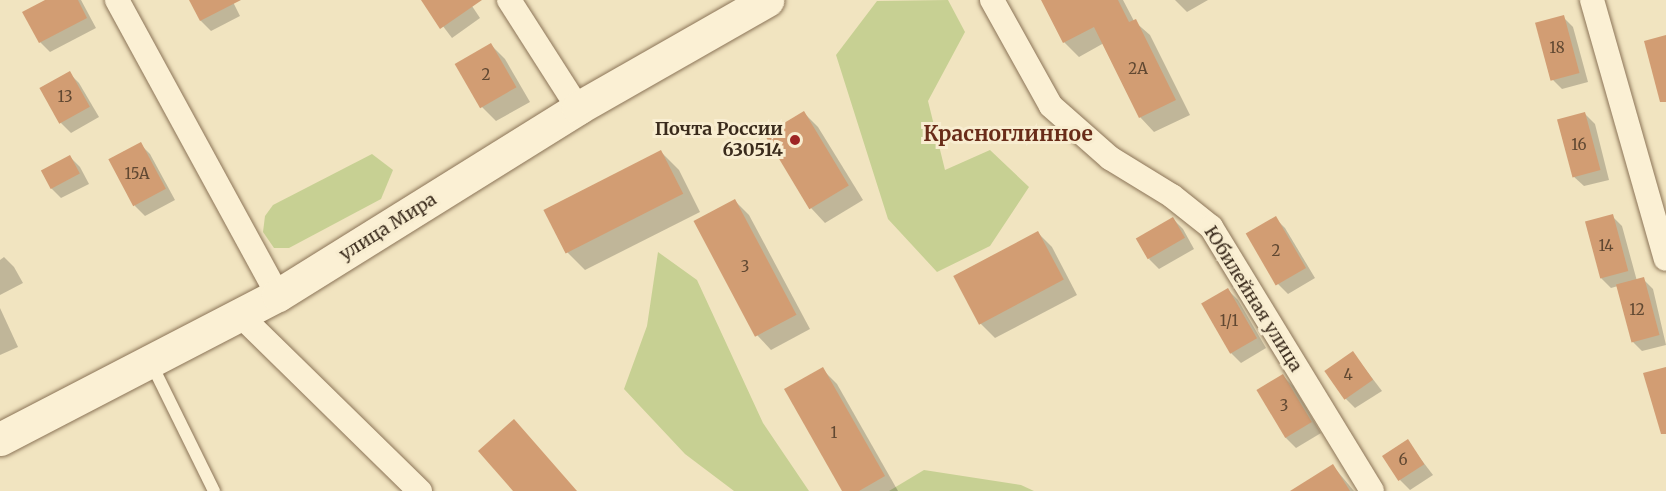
<!DOCTYPE html>
<html>
<head>
<meta charset="utf-8">
<style>
  body { margin:0 }
  #map { position:relative; width:1666px; height:491px; overflow:hidden; background:#f1e4c0; font-family:Merriweather,serif }
  div>[style] { position:absolute }
  .green>* { inset:0; background:#c7d093 }
  .shadow>* { inset:0; background:#0003 }
  .building>* { inset:0; background:#d29d73; transform-origin:0 0 }
  .roads { filter:drop-shadow(0 0 2px #8b7457) drop-shadow(0 0 2px #8b7457) }
  .lane>* { height:12px; margin:-6px; padding:0 6px; transform-origin:6px; border-radius:6px; background:#fbf0d4 }
  .street>* { height:24px; margin:-12px; padding:0 12px; transform-origin:12px; border-radius:12px; background:#fbf0d4 }
  .secondary>* { height:33px; margin:-16.5px; padding:0 16.5px; transform-origin:16.5px; border-radius:16.5px; background:#fbf0d4 }
  .dots>* { width:16px; height:16px; translate:-50% -50%; box-sizing:border-box; border:3px solid #f8edd0; border-radius:50% }
  span { translate:-50% -50%; white-space:nowrap; text-align:center; line-height:1.15; -webkit-text-stroke:6px #f8edd0; paint-order:stroke }
  .number-label { font-size:15px; color:#604832 }
  .number-label span { -webkit-text-stroke-width:0 }
  .poi-label { font-size:18px; color:#3a2b1c; font-weight:700 }
  .right { translate:-100% -50%; text-align:right }
  .street-label { font-size:18px; color:#3a2b1c }
  .quarter-label { font-size:21px; color:#692c19; font-weight:700 }
</style>
</head>
<body>
<div id="map">
  <div class="green">
    <i style="clip-path:polygon(948px 0,965px 32px,928px 101px,945px 170px,990px 150px,1029px 187px,990px 246px,937px 272px,888px 219px,836px 55px,877px 1px)"></i>
    <i style="clip-path:polygon(372px 154px,393px 170px,381px 199px,289px 248px,274px 248px,263px 232px,265px 216px,273px 205px)"></i>
    <i style="clip-path:polygon(658px 252px,697px 280px,763px 423px,809px 491px,734px 491px,685px 454px,624px 389px,647px 326px)"></i>
    <i style="clip-path:polygon(924px 470px,1021px 485px,1034px 491px,889px 491px)"></i>
  </div>
  <div class="shadow">
    <i style="clip-path:polygon(48px 0,81px 0,96px 28px,50px 52px,40px 42px)"></i>
    <i style="clip-path:polygon(190px 0,232px 0,240px 16px,211px 31px,201px 21px)"></i>
    <i style="clip-path:polygon(423px 0,468px 0,480px 18px,452px 38px)"></i>
    <i style="clip-path:polygon(1043px 0,1123px 0,1134px 21px,1150px 35px,1190px 115px,1154px 132px,1140px 117px,1104px 43px,1079px 57px,1064px 42px)"></i>
    <i style="clip-path:polygon(1175px 0,1208px 0,1187px 12px)"></i>
    <i style="clip-path:polygon(1563px 17px,1573px 27px,1588px 82px,1562px 89px,1552px 79px)"></i>
    <i style="clip-path:polygon(491px 45px,505px 59px,530px 102px,496px 121px,482px 107px)"></i>
    <i style="clip-path:polygon(69px 73px,79px 83px,99px 117px,71px 133px,61px 123px)"></i>
    <i style="clip-path:polygon(804px 113px,818px 127px,863px 200px,825px 223px,811px 208px)"></i>
    <i style="clip-path:polygon(1585px 114px,1595px 124px,1609px 180px,1584px 186px,1573px 176px)"></i>
    <i style="clip-path:polygon(140px 144px,150px 154px,175px 200px,145px 216px,135px 206px)"></i>
    <i style="clip-path:polygon(661px 152px,679px 170px,700px 212px,585px 270px,567px 252px)"></i>
    <i style="clip-path:polygon(70px 157px,80px 167px,89px 184px,61px 198px,51px 188px)"></i>
    <i style="clip-path:polygon(735px 201px,749px 215px,810px 329px,771px 350px,757px 335px,696px 222px)"></i>
    <i style="clip-path:polygon(1612px 216px,1622px 226px,1637px 281px,1643px 279px,1653px 289px,1666px 345px,1642px 351px,1632px 341px,1618px 286px,1611px 288px,1601px 278px)"></i>
    <i style="clip-path:polygon(1275px 218px,1285px 228px,1315px 278px,1288px 294px,1278px 284px)"></i>
    <i style="clip-path:polygon(1173px 219px,1183px 229px,1194px 249px,1159px 269px,1149px 259px)"></i>
    <i style="clip-path:polygon(1038px 233px,1052px 247px,1077px 295px,995px 338px,980px 323px,955px 276px)"></i>
    <i style="clip-path:polygon(4px 257px,14px 267px,23px 283px,0 295px,0 260px)"></i>
    <i style="clip-path:polygon(1228px 290px,1238px 300px,1266px 348px,1241px 363px,1231px 353px,1203px 305px)"></i>
    <i style="clip-path:polygon(0 308px,18px 347px,0 355px)"></i>
    <i style="clip-path:polygon(1353px 353px,1382px 391px,1355px 408px,1345px 398px)"></i>
    <i style="clip-path:polygon(822px 369px,837px 384px,898px 491px,844px 491px)"></i>
    <i style="clip-path:polygon(1283px 376px,1293px 386px,1321px 433px,1296px 448px,1286px 438px)"></i>
    <i style="clip-path:polygon(1407px 441px,1433px 475px,1410px 490px,1400px 480px)"></i>
    <i style="clip-path:polygon(1333px 466px,1354px 491px,1293px 491px)"></i>
  </div>
  <div class="building">
    <i style="clip-path:polygon(45px 0,78px 0,87px 18px,39px 43px,22px 12px)"></i>
    <i style="clip-path:polygon(189px 0,241px 0,200px 21px)"></i>
    <i style="clip-path:polygon(421px 0,482px 0,440px 29px)"></i>
    <i style="clip-path:polygon(1041px 0,1118px 0,1129px 22px,1136px 19px,1176px 100px,1139px 118px,1094px 27px,1063px 43px)"></i>
    <i style="left:1564px;top:15px;width:60px;height:30px;rotate:75deg"></i>
    <i style="clip-path:polygon(1666px 35px,1666px 102px,1660px 102px,1644px 41px)"></i>
    <i style="left:491px;top:43px;width:51px;height:42px;rotate:60deg"></i>
    <i style="left:70px;top:71px;width:41px;height:35px;rotate:61deg"></i>
    <i style="left:804px;top:111px;width:87px;height:46px;rotate:59deg"></i>
    <i style="left:1585px;top:112px;width:60px;height:29px;rotate:75deg"></i>
    <i style="left:141px;top:142px;width:53px;height:37px;rotate:62deg"></i>
    <i style="left:661px;top:150px;width:49px;height:132px;rotate:63deg"></i>
    <i style="left:70px;top:155px;width:21px;height:33px;rotate:62deg"></i>
    <i style="left:735px;top:199px;width:131px;height:47px;rotate:62deg"></i>
    <i style="left:1613px;top:214px;width:59px;height:29px;rotate:75deg"></i>
    <i style="left:1276px;top:216px;width:60px;height:35px;rotate:60deg"></i>
    <i style="left:1173px;top:217px;width:24px;height:43px;rotate:60deg"></i>
    <i style="left:1038px;top:231px;width:55px;height:96px;rotate:62deg"></i>
    <i style="left:1644px;top:277px;width:60px;height:29px;rotate:75deg"></i>
    <i style="left:1228px;top:288px;width:58px;height:31px;rotate:60deg"></i>
    <i style="left:1353px;top:351px;width:35px;height:35px;rotate:55deg"></i>
    <i style="clip-path:polygon(823px 367px,885px 476px,859px 491px,842px 491px,784px 389px)"></i>
    <i style="clip-path:polygon(1666px 367px,1666px 434px,1661px 434px,1643px 373px)"></i>
    <i style="left:1283px;top:374px;width:56px;height:31px;rotate:59deg"></i>
    <i style="clip-path:polygon(514px 419px,577px 491px,513px 491px,478px 451px)"></i>
    <i style="left:1408px;top:439px;width:30px;height:31px;rotate:57deg"></i>
    <i style="clip-path:polygon(1333px 464px,1350px 491px,1290px 491px)"></i>
  </div>
  <div class="roads">
    <div class="lane">
      <i style="left:151px;top:363px;width:143px;rotate:63.8deg"></i>
    </div>
    <div class="street">
      <i style="left:117px;top:0;width:336px;rotate:61.4deg"></i>
      <i style="left:509px;top:0;width:128px;rotate:57.4deg"></i>
      <i style="left:992px;top:0;width:121px;rotate:60.9deg"></i>
      <i style="left:1051px;top:106px;width:79px;rotate:41.4deg"></i>
      <i style="left:1110px;top:158px;width:73px;rotate:31.5deg"></i>
      <i style="left:1172px;top:196px;width:50px;rotate:38.5deg"></i>
      <i style="left:1211px;top:227px;width:309px;rotate:58.6deg"></i>
      <i style="left:1592px;top:0;width:269px;rotate:74.1deg"></i>
      <i style="left:240px;top:315px;width:252px;rotate:44.4deg"></i>
    </div>
    <div class="secondary">
      <i style="left:0;top:439px;width:313px;rotate:-27.4deg"></i>
      <i style="left:278px;top:295px;width:354px;rotate:-31.9deg"></i>
      <i style="left:578px;top:108px;width:218px;rotate:-29.7deg"></i>
    </div>
  </div>
  <div class="dots">
    <i style="left:795px;top:140px;background:#9e2523"></i>
  </div>
  <div class="number-label">
    <span style="left:1557px;top:48px">18</span>
    <span style="left:1138px;top:69px">2А</span>
    <span style="left:486px;top:75px">2</span>
    <span style="left:65px;top:97px">13</span>
    <span style="left:1579px;top:145px">16</span>
    <span style="left:137px;top:174px">15А</span>
    <span style="left:1606px;top:246px">14</span>
    <span style="left:1276px;top:251px">2</span>
    <span style="left:745px;top:267px">3</span>
    <span style="left:1637px;top:310px">12</span>
    <span style="left:1229px;top:321px">1/1</span>
    <span style="left:1348px;top:375px">4</span>
    <span style="left:1284px;top:406px">3</span>
    <span style="left:834px;top:433px">1</span>
    <span style="left:1403px;top:460px">6</span>
  </div>
  <div class="poi-label">
    <span class="right" style="left:783px;top:140px">Почта России<br>630514</span>
  </div>
  <div class="street-label">
    <span style="left:388px;top:227px;rotate:-32deg">улица Мира</span>
    <span style="left:1253px;top:299px;rotate:58deg">Юбилейная улица</span>
  </div>
  <div class="quarter-label">
    <span style="left:1008px;top:134px">Красноглинное</span>
  </div>
</div>
</body>
</html>
